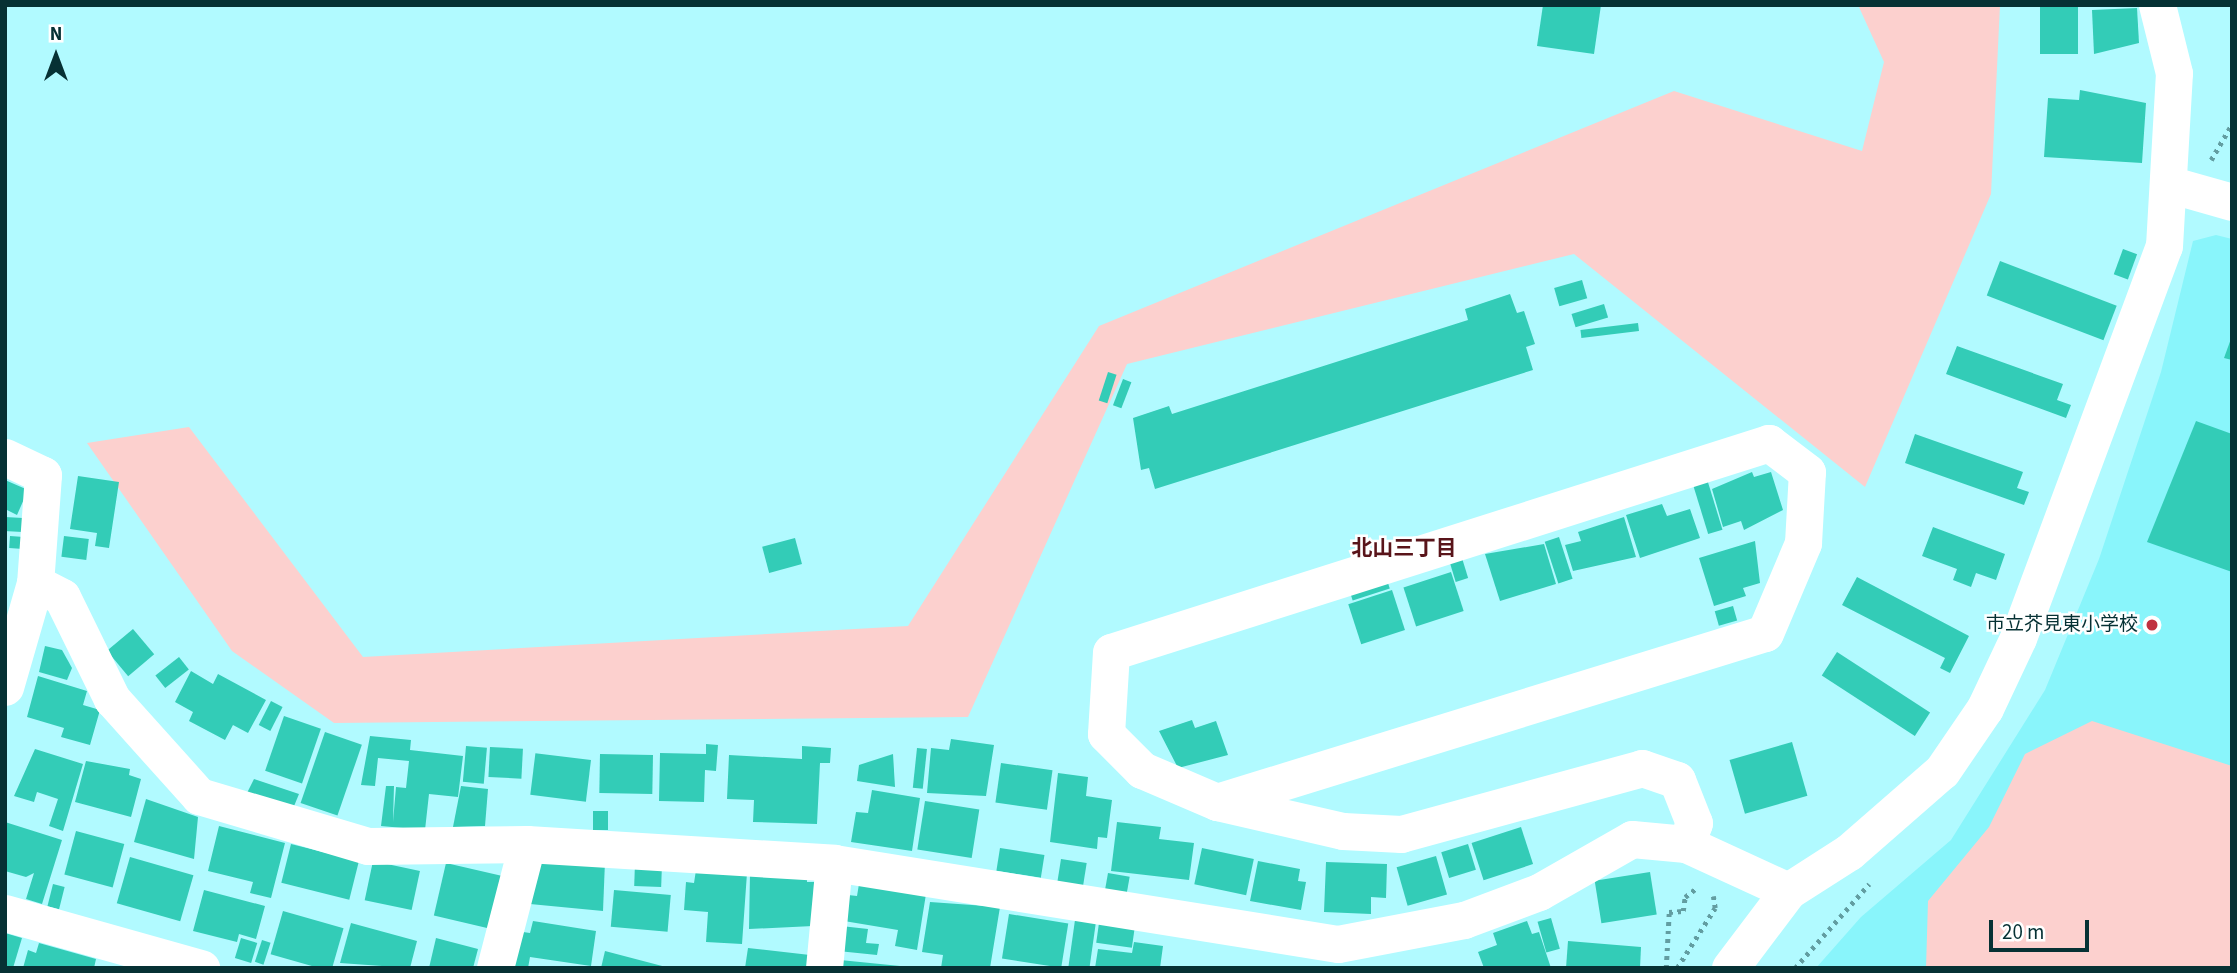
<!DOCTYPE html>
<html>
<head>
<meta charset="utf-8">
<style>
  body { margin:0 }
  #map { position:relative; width:2237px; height:973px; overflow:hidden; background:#b1faff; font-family:"Source Sans 3","Noto Sans JP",sans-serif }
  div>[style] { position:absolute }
  .built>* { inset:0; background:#89f5fb }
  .green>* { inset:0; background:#fcd0ce }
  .building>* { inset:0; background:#33ccb7; transform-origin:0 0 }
  .path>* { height:4.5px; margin-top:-2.25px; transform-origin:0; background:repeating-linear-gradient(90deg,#629da1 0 3.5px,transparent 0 8.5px) }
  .minor>* { height:37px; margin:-18.5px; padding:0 18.5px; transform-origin:18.5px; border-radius:18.5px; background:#fff }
  .dots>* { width:19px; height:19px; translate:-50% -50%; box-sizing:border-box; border:4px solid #fff; border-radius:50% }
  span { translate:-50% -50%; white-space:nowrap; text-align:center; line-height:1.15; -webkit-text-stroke:5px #fff; paint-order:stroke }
  .poi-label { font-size:19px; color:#063134 }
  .right { translate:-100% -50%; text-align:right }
  .neighbourhood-label { font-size:21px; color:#59141a; font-weight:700 }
  .frame { position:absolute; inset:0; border:7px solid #063134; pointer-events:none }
  .north { position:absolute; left:21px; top:21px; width:70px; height:70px; -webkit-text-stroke:5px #fff; paint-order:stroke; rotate:0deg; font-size:19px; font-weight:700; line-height:28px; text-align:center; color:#063134 }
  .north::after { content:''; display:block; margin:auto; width:24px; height:32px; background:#063134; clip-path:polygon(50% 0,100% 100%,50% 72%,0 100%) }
  .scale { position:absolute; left:1989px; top:920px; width:100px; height:32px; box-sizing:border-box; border:4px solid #063134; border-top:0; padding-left:9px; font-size:21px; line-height:24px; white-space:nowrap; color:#063134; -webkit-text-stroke:5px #fff; paint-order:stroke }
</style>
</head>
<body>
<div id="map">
  <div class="built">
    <i style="clip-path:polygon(2216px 235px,2232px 239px,2232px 968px,1816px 968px,1861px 917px,1951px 840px,2045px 690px,2099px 559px,2161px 372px,2193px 241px)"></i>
  </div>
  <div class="green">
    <i style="clip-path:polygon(1858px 5px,2000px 5px,1991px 194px,1865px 487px,1574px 254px,1127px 364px,968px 717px,334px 723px,232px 651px,87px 443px,189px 427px,363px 657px,908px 626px,1099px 326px,1674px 91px,1862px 151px,1884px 62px)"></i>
    <i style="clip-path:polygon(2092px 721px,2232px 766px,2232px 968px,1926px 968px,1928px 901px,1989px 827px,2025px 754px)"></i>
  </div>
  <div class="building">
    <i style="clip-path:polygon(1543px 5px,1601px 5px,1594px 54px,1537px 46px)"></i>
    <i style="left:2040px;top:5px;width:38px;height:49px"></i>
    <i style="clip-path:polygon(2137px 8px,2139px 43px,2094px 54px,2092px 10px)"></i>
    <i style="clip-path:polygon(2080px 90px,2146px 103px,2142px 163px,2044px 157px,2048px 98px,2079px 100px)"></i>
    <i style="left:2123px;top:249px;width:15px;height:27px;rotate:20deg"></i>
    <i style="left:2000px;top:261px;width:125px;height:37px;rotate:21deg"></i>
    <i style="left:1582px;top:280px;width:19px;height:29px;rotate:74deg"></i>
    <i style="clip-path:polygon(1510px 294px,1517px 313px,1524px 311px,1535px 344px,1526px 347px,1533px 370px,1155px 489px,1149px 468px,1141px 470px,1133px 418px,1169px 406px,1172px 414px,1468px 320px,1465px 309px)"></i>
    <i style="left:1604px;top:304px;width:14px;height:34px;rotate:73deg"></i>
    <i style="left:1638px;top:323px;width:8px;height:58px;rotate:83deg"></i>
    <i style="clip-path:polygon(2232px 336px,2232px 360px,2224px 358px)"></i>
    <i style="clip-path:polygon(1957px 346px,2063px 384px,2057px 400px,2071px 405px,2066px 418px,1946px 374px)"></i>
    <i style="left:1108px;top:372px;width:9px;height:30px;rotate:18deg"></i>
    <i style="left:1123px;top:379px;width:9px;height:28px;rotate:21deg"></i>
    <i style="clip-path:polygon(2196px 421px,2232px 434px,2232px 572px,2147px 542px)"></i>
    <i style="clip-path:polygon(1915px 434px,2023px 472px,2017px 488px,2029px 492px,2024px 505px,1905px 463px)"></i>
    <i style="clip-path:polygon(1752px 472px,1754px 477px,1771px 472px,1783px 510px,1744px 530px,1741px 521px,1723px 527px,1712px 489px)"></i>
    <i style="clip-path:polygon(78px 476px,119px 482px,109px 548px,95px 546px,97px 533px,70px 529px)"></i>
    <i style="left:1707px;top:479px;width:53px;height:15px;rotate:73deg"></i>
    <i style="clip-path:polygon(5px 480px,28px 490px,17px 515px,5px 509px)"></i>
    <i style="clip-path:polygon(1662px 504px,1667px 516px,1690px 509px,1700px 538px,1640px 558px,1626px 515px)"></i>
    <i style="left:5px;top:517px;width:18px;height:14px;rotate:3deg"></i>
    <i style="clip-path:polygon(1624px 517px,1636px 557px,1573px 571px,1565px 545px,1581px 541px,1578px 532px)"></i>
    <i style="clip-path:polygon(1933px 527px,2005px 554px,1996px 580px,1976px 573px,1971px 587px,1953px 580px,1957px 569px,1922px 556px)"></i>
    <i style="left:10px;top:536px;width:14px;height:12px;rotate:4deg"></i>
    <i style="left:64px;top:536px;width:25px;height:21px;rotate:7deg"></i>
    <i style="left:1559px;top:537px;width:44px;height:15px;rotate:72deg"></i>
    <i style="left:795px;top:538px;width:27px;height:34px;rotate:75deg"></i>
    <i style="clip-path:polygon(1755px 541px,1760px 583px,1743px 588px,1746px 596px,1714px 606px,1699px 558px)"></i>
    <i style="clip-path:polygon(1544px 544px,1556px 584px,1500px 601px,1485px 554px)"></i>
    <i style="left:1462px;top:558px;width:21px;height:13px;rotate:73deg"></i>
    <i style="left:1451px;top:572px;width:41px;height:50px;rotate:72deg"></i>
    <i style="clip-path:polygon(1857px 577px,1969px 636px,1950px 673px,1940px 668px,1945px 658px,1842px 605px)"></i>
    <i style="left:1387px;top:580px;width:9px;height:39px;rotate:72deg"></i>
    <i style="left:1392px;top:590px;width:42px;height:46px;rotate:72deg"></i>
    <i style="left:1733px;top:606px;width:15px;height:19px;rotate:74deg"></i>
    <i style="left:133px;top:629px;width:33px;height:34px;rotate:50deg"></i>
    <i style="clip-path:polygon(45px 646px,62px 650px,72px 668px,67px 680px,39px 672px)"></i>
    <i style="left:1837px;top:652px;width:111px;height:28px;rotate:33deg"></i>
    <i style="left:179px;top:657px;width:16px;height:30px;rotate:52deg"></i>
    <i style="clip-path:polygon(191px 671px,213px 684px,218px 674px,266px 700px,248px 733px,233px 725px,225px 740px,189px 721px,193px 712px,175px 702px)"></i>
    <i style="clip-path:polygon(38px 676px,87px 691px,83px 705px,100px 710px,90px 745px,61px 737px,64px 728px,27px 717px)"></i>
    <i style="left:271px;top:701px;width:13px;height:27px;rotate:27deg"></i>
    <i style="left:284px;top:716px;width:39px;height:58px;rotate:19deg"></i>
    <i style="clip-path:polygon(1192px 720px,1195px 728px,1216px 721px,1228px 755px,1178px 768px,1159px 731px)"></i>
    <i style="left:325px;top:732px;width:39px;height:75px;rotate:19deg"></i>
    <i style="clip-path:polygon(370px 736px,411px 740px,410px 750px,463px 756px,458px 797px,429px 794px,425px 830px,381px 826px,386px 786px,394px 786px,393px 822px,396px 787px,406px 788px,409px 761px,378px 758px,375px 786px,361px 785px)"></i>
    <i style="clip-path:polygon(951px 739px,994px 745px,986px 796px,927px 793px,931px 748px,949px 750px)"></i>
    <i style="left:1792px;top:742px;width:56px;height:65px;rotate:74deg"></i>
    <i style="clip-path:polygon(706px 744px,718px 745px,716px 771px,705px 770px,704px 802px,659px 801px,660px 753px,706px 754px)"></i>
    <i style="left:466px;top:746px;width:21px;height:36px;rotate:5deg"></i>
    <i style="clip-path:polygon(802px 746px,831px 748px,830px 763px,820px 763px,817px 824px,753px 822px,754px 800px,727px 799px,729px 755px,802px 759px)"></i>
    <i style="left:490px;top:747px;width:33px;height:30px;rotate:3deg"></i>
    <i style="left:917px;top:748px;width:10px;height:40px;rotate:6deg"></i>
    <i style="clip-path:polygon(35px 749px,83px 764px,63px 831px,49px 826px,58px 799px,37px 792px,34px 802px,14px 796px)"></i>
    <i style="left:600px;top:754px;width:53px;height:39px;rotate:1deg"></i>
    <i style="clip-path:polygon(893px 754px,895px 787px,857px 781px,859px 765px)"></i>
    <i style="left:591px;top:760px;width:42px;height:56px;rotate:97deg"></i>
    <i style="clip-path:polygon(86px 761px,130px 769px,129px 775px,141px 779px,131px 817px,75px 802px)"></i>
    <i style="left:1001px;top:763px;width:52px;height:40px;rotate:8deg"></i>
    <i style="clip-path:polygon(1058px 773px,1088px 777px,1086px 796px,1112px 800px,1107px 838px,1098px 837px,1097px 849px,1050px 842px)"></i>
    <i style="clip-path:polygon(254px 779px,299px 794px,292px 811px,244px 799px)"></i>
    <i style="clip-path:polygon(461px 786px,488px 789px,485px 826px,453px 827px)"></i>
    <i style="clip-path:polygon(872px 790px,920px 798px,912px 851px,851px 842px,856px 812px,868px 813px)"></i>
    <i style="clip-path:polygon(146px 799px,198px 817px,194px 859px,134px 842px)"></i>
    <i style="left:925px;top:801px;width:55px;height:49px;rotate:9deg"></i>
    <i style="left:593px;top:811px;width:15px;height:19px"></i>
    <i style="clip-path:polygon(5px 822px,62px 840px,42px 904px,26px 899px,34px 873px,26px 877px,5px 871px)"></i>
    <i style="clip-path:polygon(1117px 822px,1161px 827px,1159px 839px,1194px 843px,1189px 880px,1111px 871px)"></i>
    <i style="clip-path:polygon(219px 826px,285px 843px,271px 898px,250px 893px,253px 882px,208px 871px)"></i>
    <i style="left:1521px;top:827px;width:39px;height:52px;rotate:72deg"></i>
    <i style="left:76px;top:831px;width:50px;height:45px;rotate:15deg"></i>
    <i style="left:291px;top:844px;width:70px;height:40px;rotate:14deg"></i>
    <i style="left:1468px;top:844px;width:27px;height:28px;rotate:73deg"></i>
    <i style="left:1000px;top:848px;width:45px;height:23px;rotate:9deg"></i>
    <i style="left:1202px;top:848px;width:53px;height:37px;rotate:12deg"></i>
    <i style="left:1436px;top:856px;width:40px;height:41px;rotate:74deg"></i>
    <i style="left:130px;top:857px;width:66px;height:48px;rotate:16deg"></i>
    <i style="clip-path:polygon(536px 859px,605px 861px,603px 911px,530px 904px)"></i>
    <i style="left:1061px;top:859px;width:26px;height:25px;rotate:9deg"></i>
    <i style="left:373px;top:861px;width:48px;height:40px;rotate:12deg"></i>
    <i style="clip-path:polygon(1258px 861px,1300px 869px,1298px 881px,1306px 882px,1301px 910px,1250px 901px)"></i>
    <i style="clip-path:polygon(1326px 862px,1387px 864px,1386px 898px,1371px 897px,1371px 914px,1324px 912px)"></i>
    <i style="left:446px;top:863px;width:59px;height:54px;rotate:13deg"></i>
    <i style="left:635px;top:863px;width:27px;height:23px;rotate:2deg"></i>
    <i style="clip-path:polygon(696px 870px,747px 873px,742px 944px,706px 942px,708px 912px,684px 910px,686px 882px,694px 883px)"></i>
    <i style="left:1650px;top:872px;width:43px;height:56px;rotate:81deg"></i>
    <i style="clip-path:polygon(750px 873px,807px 875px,807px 882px,814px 882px,813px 926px,749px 929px)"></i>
    <i style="left:1108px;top:873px;width:22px;height:19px;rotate:10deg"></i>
    <i style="left:53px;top:884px;width:12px;height:23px;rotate:14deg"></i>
    <i style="clip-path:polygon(859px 884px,926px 894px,917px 950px,895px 946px,898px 930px,844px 921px,848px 895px,857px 896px)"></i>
    <i style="clip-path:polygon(204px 890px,265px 906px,256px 939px,239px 934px,237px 942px,193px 931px)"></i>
    <i style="left:614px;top:890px;width:57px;height:37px;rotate:5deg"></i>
    <i style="clip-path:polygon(930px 902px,1000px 907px,990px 968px,941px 968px,943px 955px,922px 952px)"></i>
    <i style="left:283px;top:911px;width:63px;height:45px;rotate:16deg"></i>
    <i style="left:1009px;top:914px;width:60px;height:45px;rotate:9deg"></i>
    <i style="left:1551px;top:918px;width:32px;height:14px;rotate:74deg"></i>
    <i style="left:1075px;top:920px;width:21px;height:48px;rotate:8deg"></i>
    <i style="clip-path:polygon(533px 921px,596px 931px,591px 966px,530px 957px,528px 968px,511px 968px,516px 931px,530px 933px)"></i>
    <i style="clip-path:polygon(1527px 921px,1532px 934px,1539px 932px,1551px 968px,1484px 968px,1478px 952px,1497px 945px,1493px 933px)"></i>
    <i style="clip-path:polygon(351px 923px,417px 941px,410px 968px,340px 963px)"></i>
    <i style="left:1099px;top:923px;width:36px;height:20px;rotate:8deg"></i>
    <i style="clip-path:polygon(841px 926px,868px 929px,866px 943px,879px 944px,877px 955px,838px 951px)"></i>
    <i style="clip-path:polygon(5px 933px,22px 938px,13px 968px,5px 968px)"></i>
    <i style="left:241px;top:938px;width:17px;height:21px;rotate:17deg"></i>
    <i style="clip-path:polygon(436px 938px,478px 949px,473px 968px,429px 968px)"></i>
    <i style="left:262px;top:940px;width:9px;height:23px;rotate:18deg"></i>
    <i style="clip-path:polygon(1568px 941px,1641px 947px,1640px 968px,1566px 968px)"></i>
    <i style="clip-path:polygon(1134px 942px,1163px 946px,1160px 968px,1095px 968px,1098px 949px,1132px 953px)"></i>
    <i style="clip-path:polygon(39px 943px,96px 959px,94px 968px,23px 968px,28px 950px,36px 953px)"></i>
    <i style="clip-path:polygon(748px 948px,810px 955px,809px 968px,745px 968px)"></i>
    <i style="clip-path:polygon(605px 951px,666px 967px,666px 968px,601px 968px)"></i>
    <i style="clip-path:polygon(840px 960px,900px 966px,900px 968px,840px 968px)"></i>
  </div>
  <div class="path">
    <i style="left:2211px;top:160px;width:42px;rotate:-59.7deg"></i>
    <i style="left:1666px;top:968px;width:56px;rotate:-86.9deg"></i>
    <i style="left:1669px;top:912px;width:14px;rotate:-4deg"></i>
    <i style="left:1683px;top:911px;width:14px;rotate:-82deg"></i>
    <i style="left:1685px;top:897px;width:16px;rotate:-38deg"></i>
    <i style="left:1677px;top:968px;width:71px;rotate:-57.7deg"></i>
    <i style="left:1715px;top:908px;width:12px;rotate:-99deg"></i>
    <i style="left:1795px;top:968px;width:112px;rotate:-48.6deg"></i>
  </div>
  <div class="minor">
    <i style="left:2172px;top:185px;width:62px;rotate:15.8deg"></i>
    <i style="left:5px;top:457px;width:42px;rotate:25.3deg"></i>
    <i style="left:43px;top:475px;width:108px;rotate:94.2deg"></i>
    <i style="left:35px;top:583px;width:108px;rotate:106.1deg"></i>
    <i style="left:35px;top:583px;width:30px;rotate:27deg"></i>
    <i style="left:62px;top:597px;width:114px;rotate:63.9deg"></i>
    <i style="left:112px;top:699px;width:130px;rotate:48.1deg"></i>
    <i style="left:199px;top:796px;width:176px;rotate:16.5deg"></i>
    <i style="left:368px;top:846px;width:159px;rotate:-0.7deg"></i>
    <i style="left:527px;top:844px;width:308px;rotate:3.5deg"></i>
    <i style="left:834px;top:863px;width:510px;rotate:9.13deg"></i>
    <i style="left:1338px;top:944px;width:128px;rotate:-10.8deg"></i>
    <i style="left:1464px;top:920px;width:80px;rotate:-20.5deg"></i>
    <i style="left:1539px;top:892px;width:107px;rotate:-29.7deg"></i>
    <i style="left:1632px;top:839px;width:54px;rotate:5.3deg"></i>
    <i style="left:1686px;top:844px;width:112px;rotate:24.7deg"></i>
    <i style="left:1217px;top:802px;width:573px;rotate:-17.14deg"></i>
    <i style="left:1765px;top:633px;width:98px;rotate:-67.1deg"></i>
    <i style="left:1803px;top:543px;width:71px;rotate:-86.8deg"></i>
    <i style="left:1807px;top:472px;width:48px;rotate:-142.7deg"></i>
    <i style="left:1769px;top:443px;width:690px;rotate:162.38deg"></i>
    <i style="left:1111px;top:652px;width:82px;rotate:93.5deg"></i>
    <i style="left:1106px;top:734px;width:51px;rotate:45deg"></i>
    <i style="left:1142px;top:770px;width:82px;rotate:23.1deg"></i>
    <i style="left:1217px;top:802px;width:129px;rotate:13deg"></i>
    <i style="left:1343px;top:831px;width:58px;rotate:3deg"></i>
    <i style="left:1401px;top:834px;width:250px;rotate:-15.3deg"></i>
    <i style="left:1642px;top:768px;width:37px;rotate:19deg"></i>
    <i style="left:1677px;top:780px;width:46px;rotate:68.4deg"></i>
    <i style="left:1694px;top:823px;width:22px;rotate:111deg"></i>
    <i style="left:5px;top:913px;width:204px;rotate:15.7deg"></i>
    <i style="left:495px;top:968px;width:128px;rotate:-75.5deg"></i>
    <i style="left:824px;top:968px;width:105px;rotate:-84.6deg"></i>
    <i style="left:1730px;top:968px;width:96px;rotate:-53deg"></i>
    <i style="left:1788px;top:891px;width:72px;rotate:-32.6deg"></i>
    <i style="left:1849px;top:852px;width:123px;rotate:-41.1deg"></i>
    <i style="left:1942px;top:771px;width:76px;rotate:-55.7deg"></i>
    <i style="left:1985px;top:708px;width:77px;rotate:-64.8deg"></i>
    <i style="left:2018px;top:638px;width:418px;rotate:-69.6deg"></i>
    <i style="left:2164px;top:246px;width:173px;rotate:-86.7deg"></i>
    <i style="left:2174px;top:73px;width:70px;rotate:-104deg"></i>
  </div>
  <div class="dots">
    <i style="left:2152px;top:625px;background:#c1303e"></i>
  </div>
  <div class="poi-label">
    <span class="right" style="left:2138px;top:625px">市立芥見東小学校</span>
  </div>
  <div class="neighbourhood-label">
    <span style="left:1404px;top:548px">北山三丁目</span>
  </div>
  <div class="frame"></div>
  <div class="north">N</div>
  <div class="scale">20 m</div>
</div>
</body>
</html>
